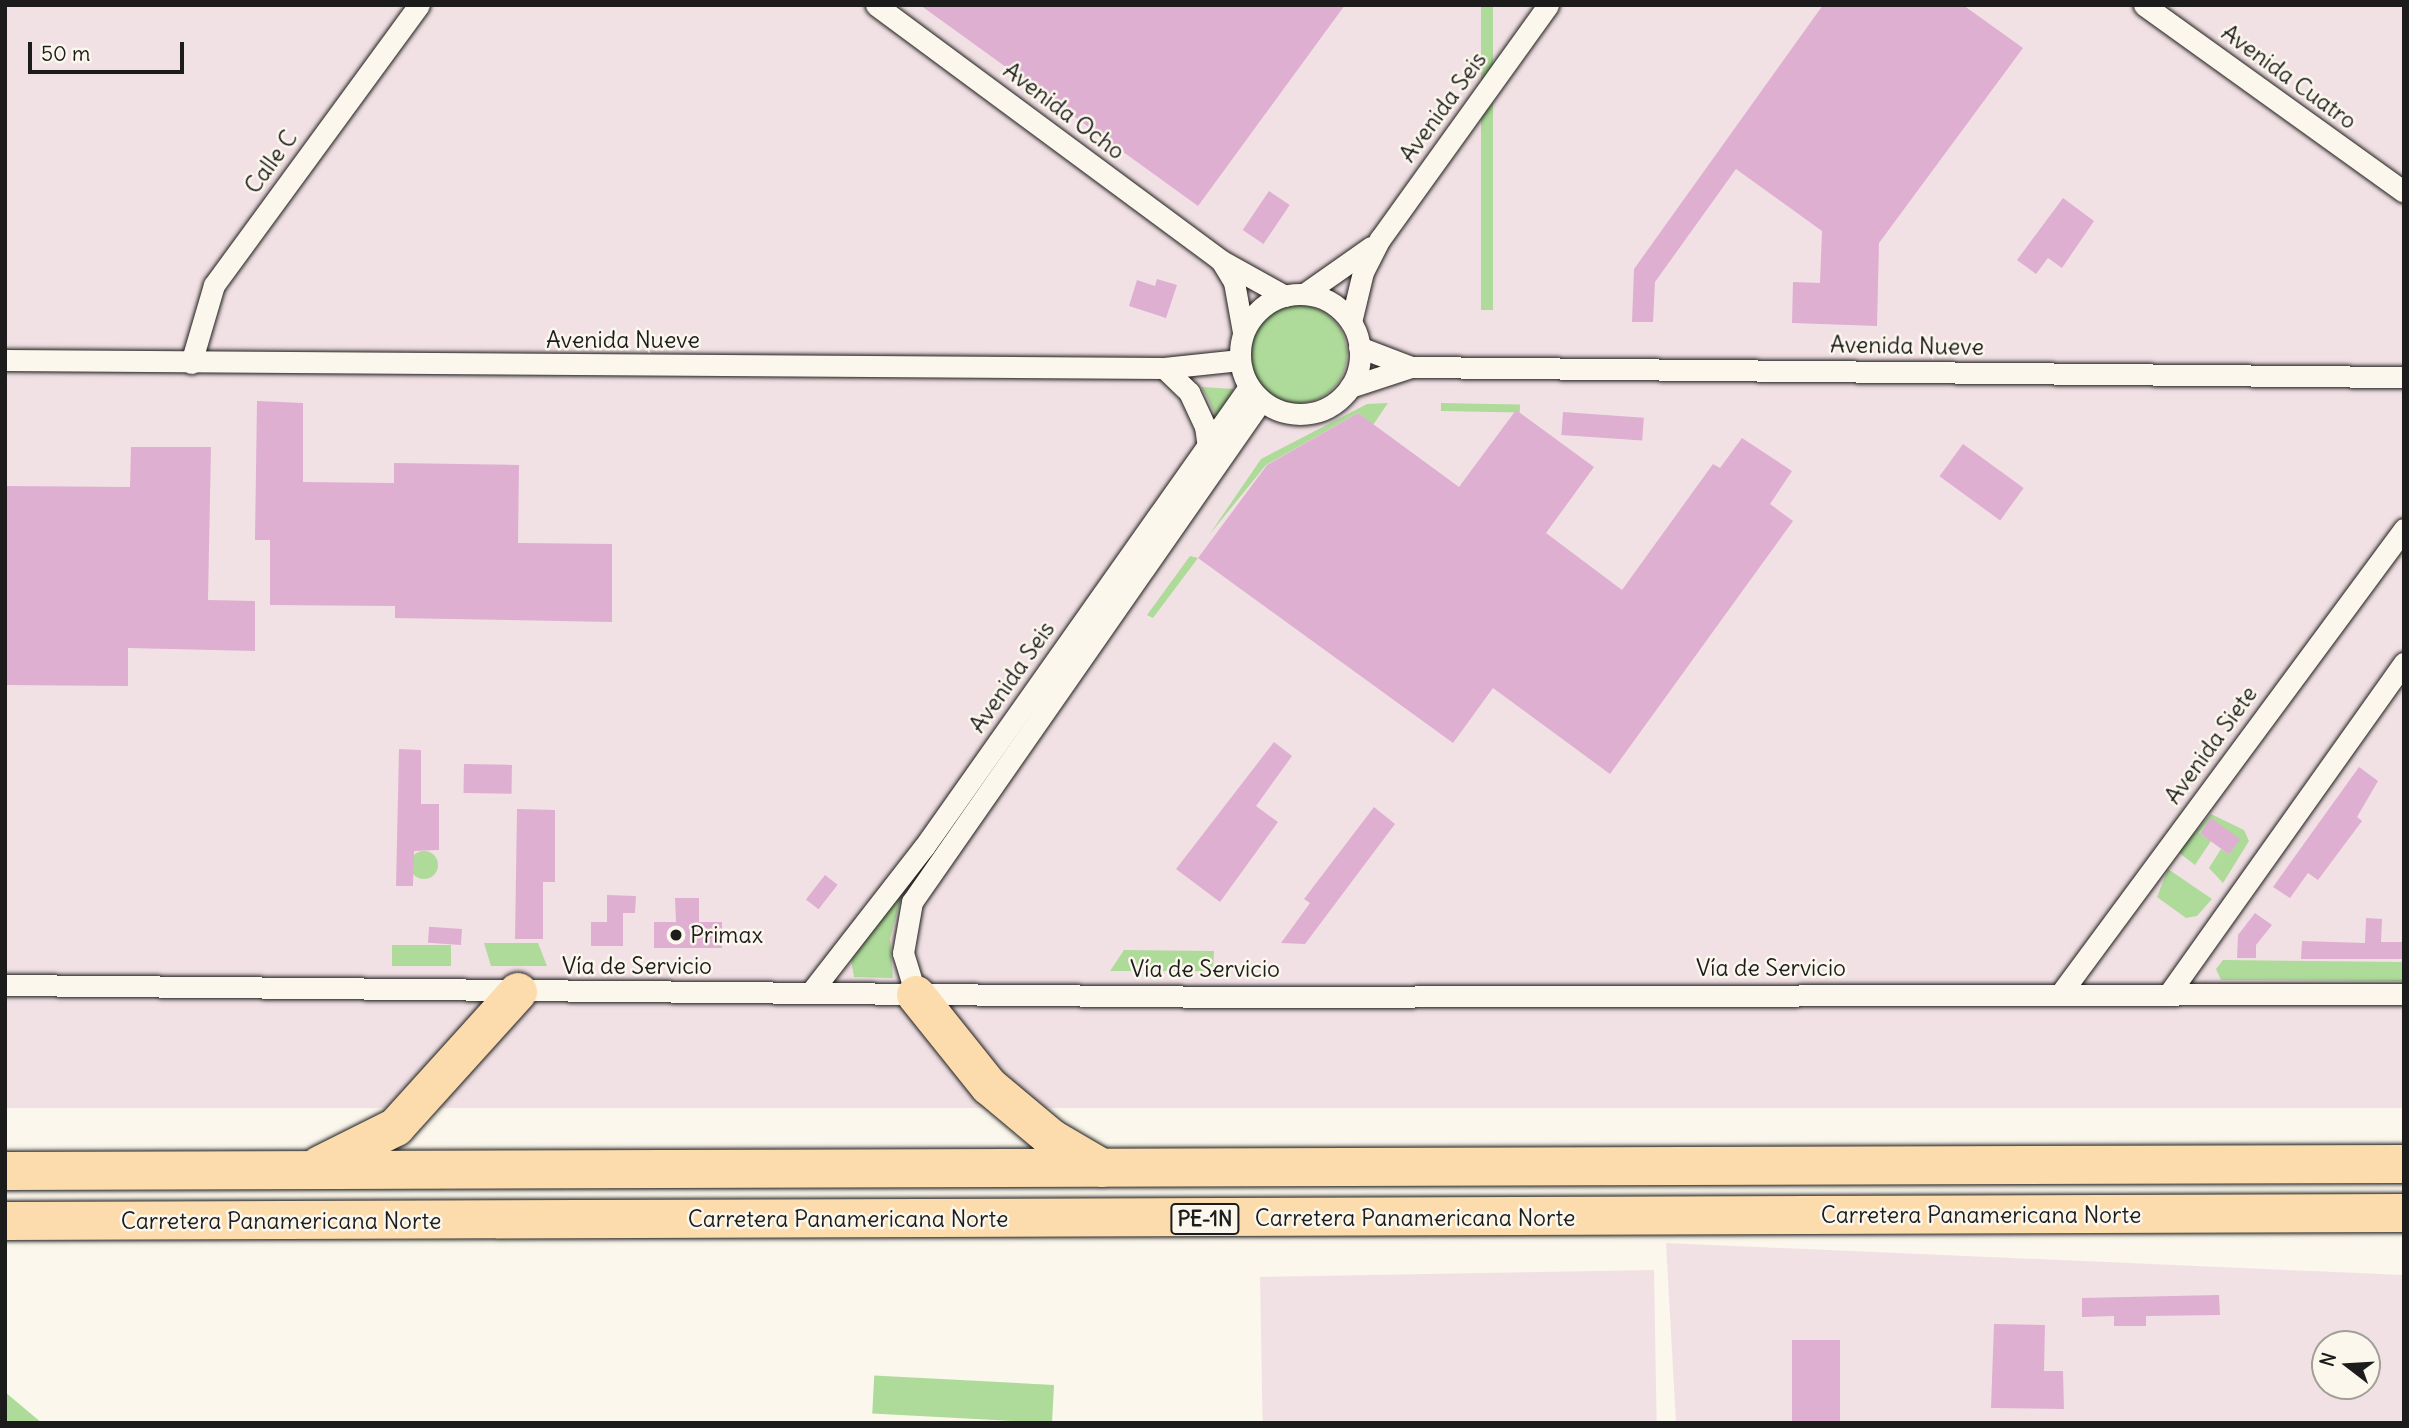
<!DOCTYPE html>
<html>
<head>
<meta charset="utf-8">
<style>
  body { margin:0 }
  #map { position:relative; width:2409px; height:1428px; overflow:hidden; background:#fbf7ec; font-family:Delius,sans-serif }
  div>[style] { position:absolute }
  .built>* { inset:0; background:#f2e1e4; transform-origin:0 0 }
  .green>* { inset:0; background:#aedb9a; transform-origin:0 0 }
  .round { border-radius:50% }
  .building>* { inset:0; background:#deafd1; transform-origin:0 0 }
  .roads { filter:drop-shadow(0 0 2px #1c1c1c) drop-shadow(0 0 2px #1c1c1c) }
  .street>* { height:21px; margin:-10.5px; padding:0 10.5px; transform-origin:10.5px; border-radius:10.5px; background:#fbf7ec }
  .street>.ring { margin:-10.5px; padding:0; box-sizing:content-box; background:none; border:21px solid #fbf7ec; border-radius:50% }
  .highway>* { height:38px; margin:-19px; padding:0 19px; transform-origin:19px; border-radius:19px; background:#fcdcac }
  .dots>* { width:19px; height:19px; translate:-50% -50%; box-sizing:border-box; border:4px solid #fbf7ec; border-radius:50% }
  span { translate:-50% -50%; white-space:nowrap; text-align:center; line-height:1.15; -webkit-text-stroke:5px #fbf7ec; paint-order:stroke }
  .shield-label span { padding:2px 5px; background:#fbf7ec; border:2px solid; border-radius:5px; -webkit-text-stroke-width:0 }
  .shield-label { font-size:21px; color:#1c1c1c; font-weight:700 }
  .street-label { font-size:23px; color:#1c1c1c }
  .poi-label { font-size:23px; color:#1c1c1c }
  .left { translate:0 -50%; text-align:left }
  .frame { position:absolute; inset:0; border:7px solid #1c1c1c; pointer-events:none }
  .north { position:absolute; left:2311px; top:1330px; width:70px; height:70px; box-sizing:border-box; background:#fbf7ec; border:2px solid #a29f99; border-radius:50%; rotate:287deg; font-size:19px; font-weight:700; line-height:28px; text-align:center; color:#1c1c1c }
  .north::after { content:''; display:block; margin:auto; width:24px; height:32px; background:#1c1c1c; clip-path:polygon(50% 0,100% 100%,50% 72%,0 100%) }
  .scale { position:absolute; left:28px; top:42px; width:156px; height:32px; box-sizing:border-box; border:4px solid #1c1c1c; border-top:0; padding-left:9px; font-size:21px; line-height:24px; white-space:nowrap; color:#1c1c1c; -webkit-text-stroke:5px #fbf7ec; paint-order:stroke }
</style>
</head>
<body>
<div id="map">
  <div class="built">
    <i style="left:5px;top:5px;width:2399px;height:1103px"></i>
    <i style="clip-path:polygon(evenodd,1666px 1243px,2404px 1275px,2404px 1423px,1676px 1423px,1666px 1243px,2325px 1344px,2367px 1344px,2367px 1386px,2325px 1386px,2325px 1344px)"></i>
    <i style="left:1654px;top:1270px;width:153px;height:394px;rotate:89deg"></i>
  </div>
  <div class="green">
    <i style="left:1481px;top:5px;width:12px;height:305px"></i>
    <i class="round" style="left:1249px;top:305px;width:98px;height:98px"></i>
    <i style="clip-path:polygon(1201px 387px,1234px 389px,1217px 418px,1208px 399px)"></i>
    <i style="clip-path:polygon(1388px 403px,1373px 425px,1358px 413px,1266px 465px,1209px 535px,1261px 459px,1367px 404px)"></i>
    <i style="left:1441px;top:403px;width:79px;height:8px;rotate:1deg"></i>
    <i style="clip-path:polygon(1190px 556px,1198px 558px,1153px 618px,1147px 615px)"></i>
    <i style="clip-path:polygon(2211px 814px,2244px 830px,2249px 841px,2223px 883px,2209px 868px,2221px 849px,2230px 855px,2211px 819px,2199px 833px,2211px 841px,2195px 865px,2178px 852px)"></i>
    <i class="round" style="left:410px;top:851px;width:28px;height:28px"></i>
    <i style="clip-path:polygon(2168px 869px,2212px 899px,2197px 916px,2186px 918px,2157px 897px)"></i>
    <i style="clip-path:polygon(903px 890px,890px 939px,893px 978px,854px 977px,851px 960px)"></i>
    <i style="clip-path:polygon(484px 943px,538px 943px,547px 966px,491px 966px)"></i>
    <i style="left:392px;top:945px;width:59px;height:21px"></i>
    <i style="clip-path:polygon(1124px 950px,1214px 951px,1213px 971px,1110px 971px)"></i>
    <i style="clip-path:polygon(2223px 960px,2404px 962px,2404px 981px,2221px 980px,2216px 969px)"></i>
    <i style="left:1054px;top:1385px;width:38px;height:180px;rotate:93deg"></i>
    <i style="clip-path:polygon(5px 1392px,30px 1413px,42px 1423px,5px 1423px)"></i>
  </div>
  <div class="building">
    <i style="clip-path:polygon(920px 5px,1345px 5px,1198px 206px)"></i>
    <i style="clip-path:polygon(1823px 5px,1963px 5px,2023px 48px,1879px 243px,1877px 326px,1792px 323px,1793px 282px,1820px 283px,1822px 231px,1736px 169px,1655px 282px,1653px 322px,1632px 322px,1634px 269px)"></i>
    <i style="left:1269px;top:191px;width:25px;height:47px;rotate:34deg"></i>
    <i style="clip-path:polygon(2063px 198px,2094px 221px,2062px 268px,2048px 258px,2036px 274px,2017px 260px)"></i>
    <i style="clip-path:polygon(1157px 279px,1177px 285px,1166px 318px,1129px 306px,1137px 280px,1155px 286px)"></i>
    <i style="clip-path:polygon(257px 401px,303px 403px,303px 482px,394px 483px,394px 463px,519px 465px,518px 543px,612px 544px,612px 622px,395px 618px,395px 606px,270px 605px,270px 540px,255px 540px)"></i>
    <i style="clip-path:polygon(1516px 410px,1594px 467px,1546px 533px,1622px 590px,1713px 464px,1720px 468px,1742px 438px,1792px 471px,1770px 504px,1793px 521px,1610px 774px,1493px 688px,1453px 743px,1198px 558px,1267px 465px,1358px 413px,1459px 487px)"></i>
    <i style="left:1563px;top:412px;width:81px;height:23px;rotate:4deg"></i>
    <i style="left:1963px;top:444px;width:75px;height:40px;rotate:36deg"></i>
    <i style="clip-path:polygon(131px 447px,211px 447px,208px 600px,255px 601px,255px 651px,128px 648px,128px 686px,5px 685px,6px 486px,130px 487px)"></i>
    <i style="clip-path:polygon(1274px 742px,1292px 756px,1256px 806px,1278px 822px,1220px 902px,1176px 869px)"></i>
    <i style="clip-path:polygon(399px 749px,421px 750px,421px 804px,439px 804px,439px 850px,414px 851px,413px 886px,396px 886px)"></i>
    <i style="left:464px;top:764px;width:48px;height:29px;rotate:1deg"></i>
    <i style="clip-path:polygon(2359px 767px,2378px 781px,2357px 817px,2362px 821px,2318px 880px,2308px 873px,2290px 898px,2273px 887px)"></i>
    <i style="clip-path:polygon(1374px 807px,1395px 824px,1305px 944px,1281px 943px,1310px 903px,1304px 899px)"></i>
    <i style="clip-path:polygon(517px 809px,555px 810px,555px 882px,543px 882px,543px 939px,515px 939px)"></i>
    <i style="left:2211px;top:818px;width:36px;height:19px;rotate:36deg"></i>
    <i style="left:825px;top:875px;width:16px;height:31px;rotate:38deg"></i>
    <i style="clip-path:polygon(607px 895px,636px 896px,635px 913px,623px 913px,623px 946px,591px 946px,591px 922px,607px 922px)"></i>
    <i style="clip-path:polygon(675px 898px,699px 898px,699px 922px,722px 922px,722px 948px,654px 948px,654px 922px,676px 922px)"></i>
    <i style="clip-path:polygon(2255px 913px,2272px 925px,2256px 945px,2256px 958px,2237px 958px,2238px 935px)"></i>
    <i style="clip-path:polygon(2366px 918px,2382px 919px,2381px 942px,2404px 942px,2404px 959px,2301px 959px,2302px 941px,2365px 943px)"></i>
    <i style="left:462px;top:929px;width:16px;height:33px;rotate:94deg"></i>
    <i style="clip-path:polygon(2219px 1295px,2220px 1315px,2146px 1316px,2146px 1326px,2114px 1326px,2114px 1316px,2082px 1317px,2082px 1298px)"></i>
    <i style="clip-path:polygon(1994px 1324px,2045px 1325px,2044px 1371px,2063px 1371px,2064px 1409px,1991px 1408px)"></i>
    <i style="left:1792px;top:1340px;width:48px;height:83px"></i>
  </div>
  <div class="roads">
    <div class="street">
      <i style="left:876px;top:5px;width:428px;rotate:36.5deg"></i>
      <i style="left:1220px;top:260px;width:74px;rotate:29deg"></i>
      <i style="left:2144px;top:5px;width:320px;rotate:35.7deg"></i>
      <i style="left:1222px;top:262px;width:23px;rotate:59deg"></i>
      <i style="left:1234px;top:282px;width:51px;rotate:79.8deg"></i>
      <i class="ring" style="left:1240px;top:294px;width:99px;height:99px"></i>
      <i style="left:1304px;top:294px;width:82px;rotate:-35deg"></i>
      <i style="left:1351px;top:322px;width:51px;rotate:-76.5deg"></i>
      <i style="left:1363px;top:272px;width:37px;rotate:-63deg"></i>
      <i style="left:1380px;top:239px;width:288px;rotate:-54.3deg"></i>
      <i style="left:1359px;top:347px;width:56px;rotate:21deg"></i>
      <i style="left:1411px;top:367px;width:993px;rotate:0.58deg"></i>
      <i style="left:5px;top:360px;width:1159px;rotate:0.4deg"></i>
      <i style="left:1164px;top:368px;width:76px;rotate:-6deg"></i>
      <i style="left:191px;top:363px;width:81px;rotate:-73.6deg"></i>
      <i style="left:214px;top:285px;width:347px;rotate:-53.8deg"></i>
      <i style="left:1164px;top:368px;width:35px;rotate:44deg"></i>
      <i style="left:1189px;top:392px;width:38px;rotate:65deg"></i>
      <i style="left:1205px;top:426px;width:27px;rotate:82deg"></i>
      <i style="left:1350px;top:387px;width:64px;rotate:-18.2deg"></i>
      <i style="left:5px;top:985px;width:1222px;rotate:0.56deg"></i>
      <i style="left:1227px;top:997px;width:1177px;rotate:-0.15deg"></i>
      <i style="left:811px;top:992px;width:184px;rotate:-52.1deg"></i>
      <i style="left:924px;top:847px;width:563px;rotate:-54.76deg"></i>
      <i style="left:2170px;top:992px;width:404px;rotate:-54.6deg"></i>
      <i style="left:2061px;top:993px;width:577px;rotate:-53.53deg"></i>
      <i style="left:916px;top:995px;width:44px;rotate:-107.2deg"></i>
      <i style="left:903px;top:953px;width:52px;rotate:-80deg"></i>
      <i style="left:912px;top:902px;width:611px;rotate:-55.14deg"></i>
    </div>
    <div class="highway">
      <i style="left:916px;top:995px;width:117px;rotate:51.3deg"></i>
      <i style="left:989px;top:1086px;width:81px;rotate:40deg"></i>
      <i style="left:1051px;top:1138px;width:59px;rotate:30.5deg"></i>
      <i style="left:320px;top:1165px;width:85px;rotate:-26.6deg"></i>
      <i style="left:396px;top:1127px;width:182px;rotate:-47.9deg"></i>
      <i style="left:5px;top:1171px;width:2399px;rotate:-0.17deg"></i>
      <i style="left:5px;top:1221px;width:2399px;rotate:-0.19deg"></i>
    </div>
  </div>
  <div class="dots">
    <i style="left:676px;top:935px;background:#1c1c1c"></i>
  </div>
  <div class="shield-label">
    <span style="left:1205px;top:1219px">PE-1N</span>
  </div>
  <div class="street-label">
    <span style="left:2289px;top:77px;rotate:36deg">Avenida Cuatro</span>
    <span style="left:1443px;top:107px;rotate:-54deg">Avenida Seis</span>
    <span style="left:1064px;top:111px;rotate:37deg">Avenida Ocho</span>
    <span style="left:271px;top:162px;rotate:-54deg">Calle C</span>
    <span style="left:623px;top:340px">Avenida Nueve</span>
    <span style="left:1907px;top:346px;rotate:1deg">Avenida Nueve</span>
    <span style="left:1012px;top:677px;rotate:-55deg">Avenida Seis</span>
    <span style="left:2211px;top:745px;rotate:-54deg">Avenida Siete</span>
    <span style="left:637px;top:966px">Vía de Servicio</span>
    <span style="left:1771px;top:968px">Vía de Servicio</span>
    <span style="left:1205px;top:969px">Vía de Servicio</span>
    <span style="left:1981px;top:1215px">Carretera Panamericana Norte</span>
    <span style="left:1415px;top:1218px">Carretera Panamericana Norte</span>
    <span style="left:848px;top:1219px">Carretera Panamericana Norte</span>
    <span style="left:281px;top:1221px">Carretera Panamericana Norte</span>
  </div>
  <div class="poi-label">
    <span class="left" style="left:690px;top:935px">Primax</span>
  </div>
  <div class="frame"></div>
  <div class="north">N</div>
  <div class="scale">50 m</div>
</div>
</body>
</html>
